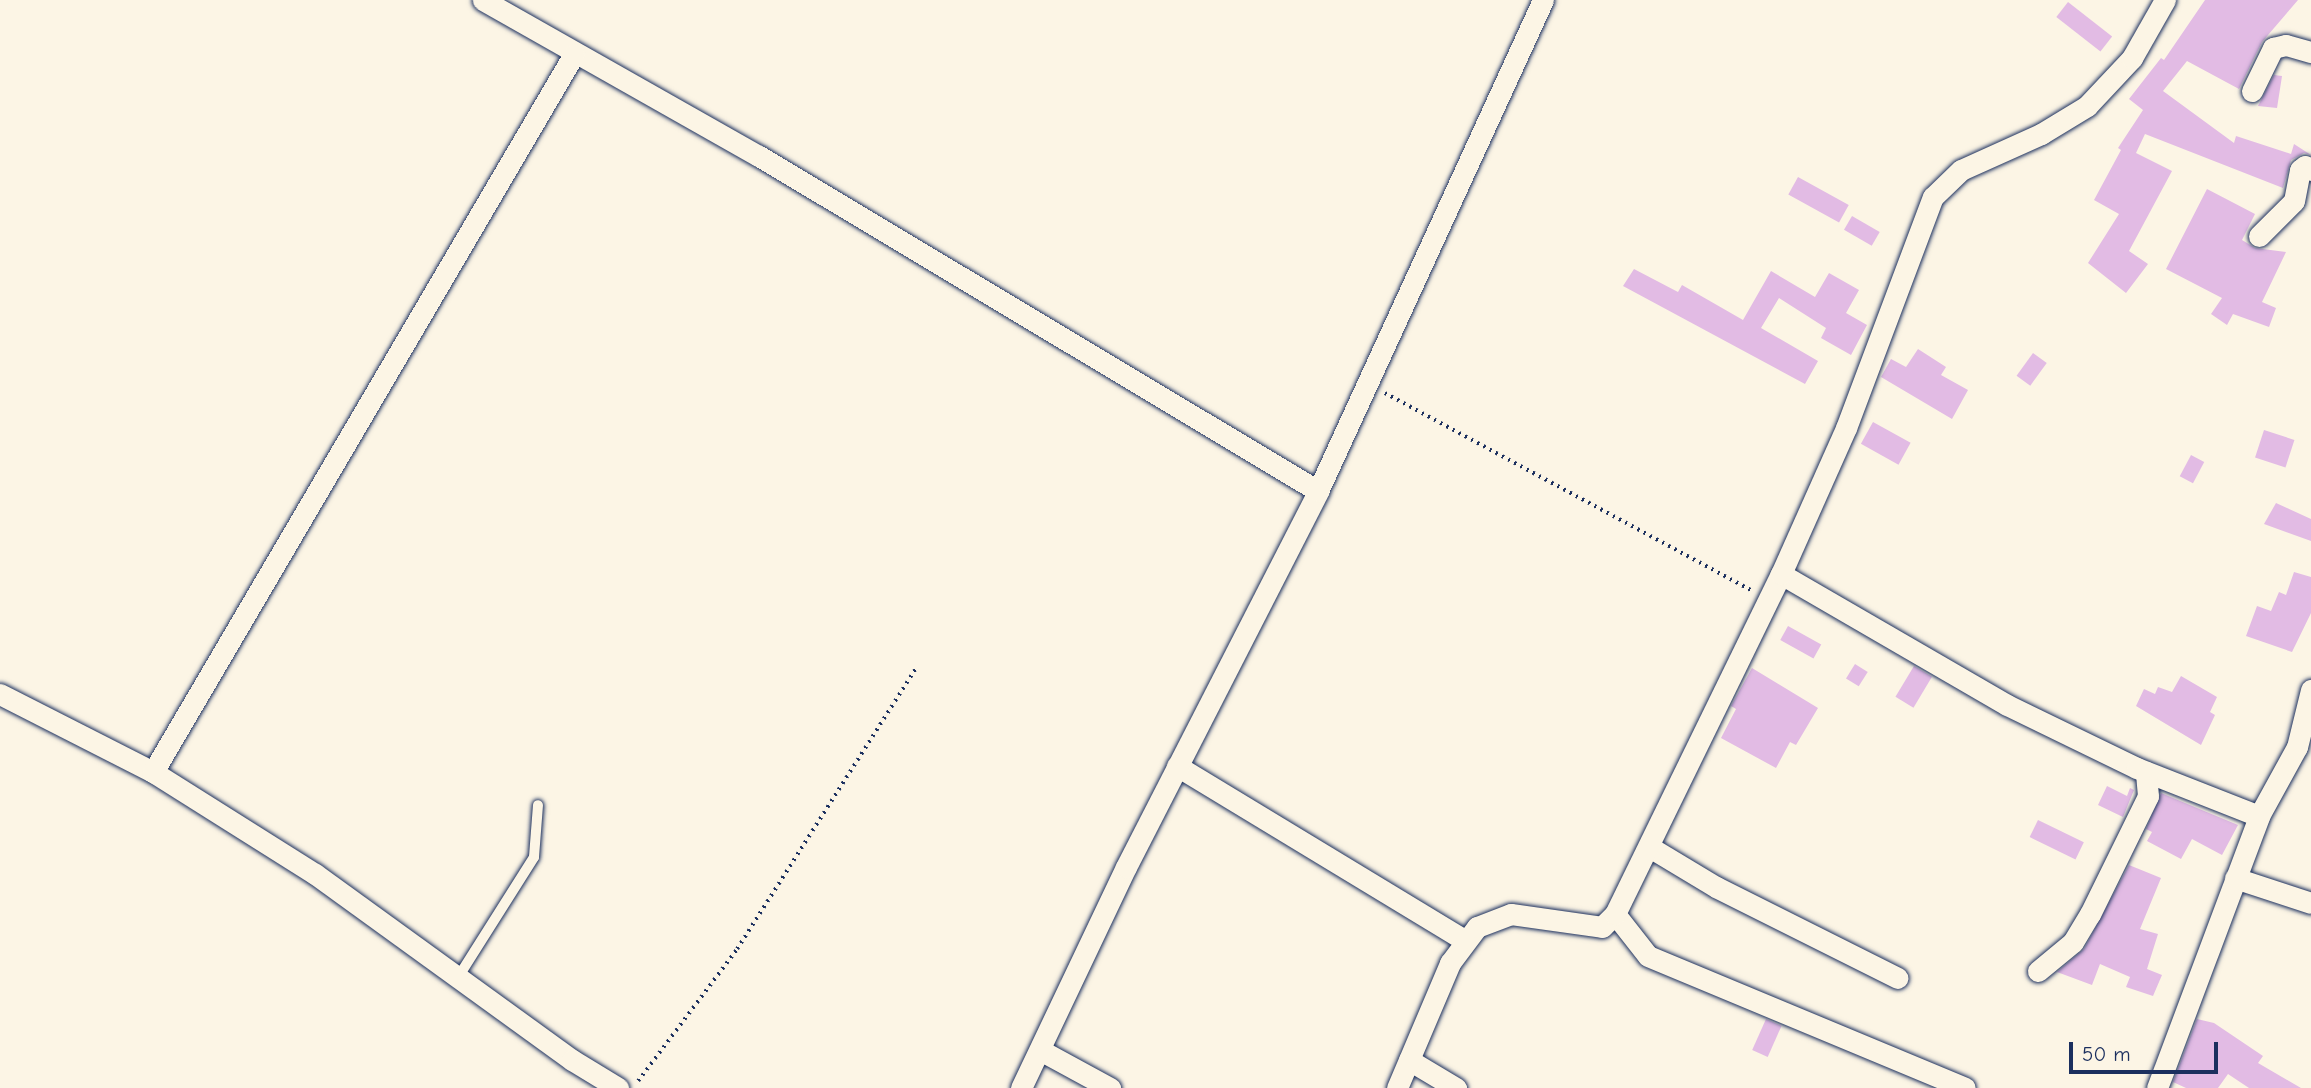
<!DOCTYPE html>
<html>
<head>
<meta charset="utf-8">
<style>
  body { margin:0 }
  #map { position:relative; width:2311px; height:1088px; overflow:hidden; background:#fcf5e5; font-family:"Comic Neue",sans-serif }
  div>[style] { position:absolute }
  .building>* { inset:0; background:#e2bbe4; transform-origin:0 0 }
  .path>* { height:3.5px; margin-top:-1.75px; transform-origin:0; background:repeating-linear-gradient(90deg,#1b2f5e 0 2px,transparent 0 7px) }
  .roads { filter:drop-shadow(0 0 2px #1b2f5e) drop-shadow(0 0 2px #1b2f5e) }
  .service>* { height:10px; margin:-5px; padding:0 5px; transform-origin:5px; border-radius:5px; background:#fcf5e5 }
  .minor>* { height:21px; margin:-10.5px; padding:0 10.5px; transform-origin:10.5px; border-radius:10.5px; background:#fcf5e5 }
  span { translate:-50% -50%; white-space:nowrap; text-align:center; line-height:1.15; -webkit-text-stroke:7px #fcf5e5; paint-order:stroke }
  .scale { position:absolute; left:2069px; top:1042px; width:149px; height:32px; box-sizing:border-box; border:4px solid #1b2f5e; border-top:0; padding-left:9px; font-size:21px; line-height:24px; white-space:nowrap; color:#1b2f5e; -webkit-text-stroke:5px #fcf5e5; paint-order:stroke }
</style>
</head>
<body>
<div id="map">
  <div class="building">
    <i style="clip-path:polygon(2205px 0,2298px 0,2262px 42px,2239px 89px,2187px 61px,2163px 91px,2234px 143px,2236px 136px,2291px 154px,2294px 144px,2311px 155px,2304px 153px,2291px 160px,2283px 188px,2145px 134px,2136px 153px,2172px 171px,2129px 251px,2148px 264px,2126px 293px,2088px 263px,2119px 214px,2094px 200px,2121px 150px,2118px 148px,2143px 110px,2129px 99px,2161px 58px,2164px 60px)"></i>
    <i style="left:2068px;top:2px;width:56px;height:19px;rotate:38deg"></i>
    <i style="clip-path:polygon(2274px 75px,2282px 76px,2277px 108px,2258px 106px)"></i>
    <i style="left:1798px;top:177px;width:58px;height:20px;rotate:29deg"></i>
    <i style="clip-path:polygon(2207px 189px,2255px 214px,2242px 240px,2255px 248px,2286px 252px,2262px 302px,2276px 308px,2269px 327px,2233px 314px,2227px 325px,2211px 314px,2222px 298px,2166px 269px)"></i>
    <i style="left:1852px;top:216px;width:32px;height:16px;rotate:30deg"></i>
    <i style="clip-path:polygon(1634px 269px,1678px 292px,1682px 285px,1743px 320px,1771px 271px,1815px 297px,1829px 273px,1859px 290px,1846px 313px,1867px 325px,1851px 355px,1821px 338px,1826px 328px,1779px 298px,1761px 328px,1818px 361px,1805px 384px,1623px 286px)"></i>
    <i style="clip-path:polygon(1918px 349px,1946px 367px,1941px 375px,1968px 390px,1952px 419px,1881px 377px,1891px 359px,1906px 367px)"></i>
    <i style="left:2033px;top:353px;width:17px;height:28px;rotate:36deg"></i>
    <i style="left:1873px;top:422px;width:43px;height:25px;rotate:29deg"></i>
    <i style="left:2264px;top:430px;width:32px;height:29px;rotate:18deg"></i>
    <i style="left:2191px;top:455px;width:15px;height:24px;rotate:28deg"></i>
    <i style="clip-path:polygon(2276px 503px,2311px 519px,2311px 541px,2264px 524px)"></i>
    <i style="clip-path:polygon(2294px 572px,2311px 577px,2311px 613px,2292px 652px,2246px 636px,2257px 606px,2271px 611px,2279px 592px,2286px 595px)"></i>
    <i style="left:1788px;top:626px;width:38px;height:16px;rotate:29deg"></i>
    <i style="left:1855px;top:664px;width:15px;height:17px;rotate:32deg"></i>
    <i style="left:1914px;top:666px;width:21px;height:36px;rotate:31deg"></i>
    <i style="clip-path:polygon(1752px 668px,1818px 708px,1796px 745px,1790px 742px,1776px 768px,1721px 738px,1736px 709px,1731px 706px)"></i>
    <i style="clip-path:polygon(2181px 676px,2217px 697px,2210px 712px,2215px 715px,2201px 745px,2136px 706px,2144px 689px,2155px 694px,2158px 687px,2172px 692px)"></i>
    <i style="clip-path:polygon(2107px 786px,2127px 796px,2130px 788px,2134px 790px,2123px 817px,2098px 805px)"></i>
    <i style="clip-path:polygon(2161px 793px,2238px 825px,2222px 855px,2192px 839px,2181px 859px,2147px 841px,2152px 832px,2146px 829px)"></i>
    <i style="left:2038px;top:820px;width:51px;height:19px;rotate:26deg"></i>
    <i style="clip-path:polygon(2129px 865px,2161px 878px,2140px 929px,2158px 934px,2147px 969px,2162px 975px,2153px 996px,2126px 987px,2130px 977px,2100px 964px,2092px 985px,2057px 972px,2084px 949px)"></i>
    <i style="left:1766px;top:1019px;width:17px;height:34px;rotate:24deg"></i>
    <i style="clip-path:polygon(2197px 1019px,2214px 1023px,2263px 1056px,2258px 1063px,2301px 1088px,2249px 1088px,2228px 1074px,2218px 1088px,2186px 1088px,2173px 1082px)"></i>
  </div>
  <div class="path">
    <i style="left:1385px;top:393px;width:416px;rotate:28.3deg"></i>
    <i style="left:638px;top:1081px;width:165px;rotate:-53.1deg"></i>
    <i style="left:737px;top:949px;width:333px;rotate:-57.5deg"></i>
  </div>
  <div class="roads">
    <div class="service">
      <i style="left:457px;top:979px;width:144px;rotate:-57.7deg"></i>
      <i style="left:534px;top:857px;width:52px;rotate:-85.6deg"></i>
    </div>
    <div class="minor">
      <i style="left:483px;top:0;width:317px;rotate:29.5deg"></i>
      <i style="left:759px;top:156px;width:652px;rotate:30.93deg"></i>
      <i style="left:2252px;top:91px;width:48px;rotate:-64deg"></i>
      <i style="left:2273px;top:48px;width:13px;rotate:-13deg"></i>
      <i style="left:2286px;top:45px;width:26px;rotate:16deg"></i>
      <i style="left:2259px;top:236px;width:49px;rotate:-45deg"></i>
      <i style="left:2294px;top:201px;width:32px;rotate:-79deg"></i>
      <i style="left:2300px;top:170px;width:6px;rotate:-39deg"></i>
      <i style="left:2305px;top:166px;width:7px;rotate:34deg"></i>
      <i style="left:1781px;top:574px;width:261px;rotate:30.1deg"></i>
      <i style="left:2007px;top:705px;width:144px;rotate:25.9deg"></i>
      <i style="left:2137px;top:768px;width:131px;rotate:21.5deg"></i>
      <i style="left:0;top:694px;width:172px;rotate:27deg"></i>
      <i style="left:153px;top:772px;width:191px;rotate:32.2deg"></i>
      <i style="left:315px;top:874px;width:317px;rotate:35.9deg"></i>
      <i style="left:572px;top:1060px;width:54px;rotate:31.3deg"></i>
      <i style="left:1177px;top:766px;width:336px;rotate:31.2deg"></i>
      <i style="left:153px;top:772px;width:832px;rotate:-59.61deg"></i>
      <i style="left:1651px;top:848px;width:76px;rotate:31deg"></i>
      <i style="left:1716px;top:887px;width:203px;rotate:26.6deg"></i>
      <i style="left:2235px;top:878px;width:80px;rotate:18.2deg"></i>
      <i style="left:1615px;top:914px;width:53px;rotate:51.8deg"></i>
      <i style="left:1648px;top:956px;width:343px;rotate:22.6deg"></i>
      <i style="left:2038px;top:971px;width:45px;rotate:-39.6deg"></i>
      <i style="left:2073px;top:942px;width:33px;rotate:-59deg"></i>
      <i style="left:2090px;top:914px;width:131px;rotate:-63.8deg"></i>
      <i style="left:2148px;top:796px;width:24px;rotate:-95deg"></i>
      <i style="left:1040px;top:1050px;width:80px;rotate:28.5deg"></i>
      <i style="left:1409px;top:1060px;width:55px;rotate:30.8deg"></i>
      <i style="left:1021px;top:1088px;width:245px;rotate:-64.6deg"></i>
      <i style="left:1126px;top:867px;width:422px;rotate:-62.9deg"></i>
      <i style="left:1318px;top:491px;width:540px;rotate:-65.38deg"></i>
      <i style="left:1397px;top:1088px;width:136px;rotate:-67deg"></i>
      <i style="left:1450px;top:963px;width:45px;rotate:-53.1deg"></i>
      <i style="left:1477px;top:927px;width:36px;rotate:-21deg"></i>
      <i style="left:1511px;top:914px;width:92px;rotate:8.1deg"></i>
      <i style="left:1602px;top:927px;width:18px;rotate:-45deg"></i>
      <i style="left:1615px;top:914px;width:378px;rotate:-64deg"></i>
      <i style="left:1781px;top:574px;width:160px;rotate:-66deg"></i>
      <i style="left:1846px;top:428px;width:247px;rotate:-69.4deg"></i>
      <i style="left:1933px;top:197px;width:39px;rotate:-44deg"></i>
      <i style="left:1961px;top:170px;width:88px;rotate:-24.2deg"></i>
      <i style="left:2041px;top:134px;width:54px;rotate:-31.3deg"></i>
      <i style="left:2087px;top:106px;width:66px;rotate:-46.8deg"></i>
      <i style="left:2132px;top:58px;width:67px;rotate:-60.4deg"></i>
      <i style="left:2157px;top:1088px;width:290px;rotate:-69.4deg"></i>
      <i style="left:2259px;top:816px;width:79px;rotate:-61.2deg"></i>
      <i style="left:2297px;top:747px;width:59px;rotate:-76.2deg"></i>
    </div>
  </div>
  <div class="scale">50 m</div>
</div>
</body>
</html>
